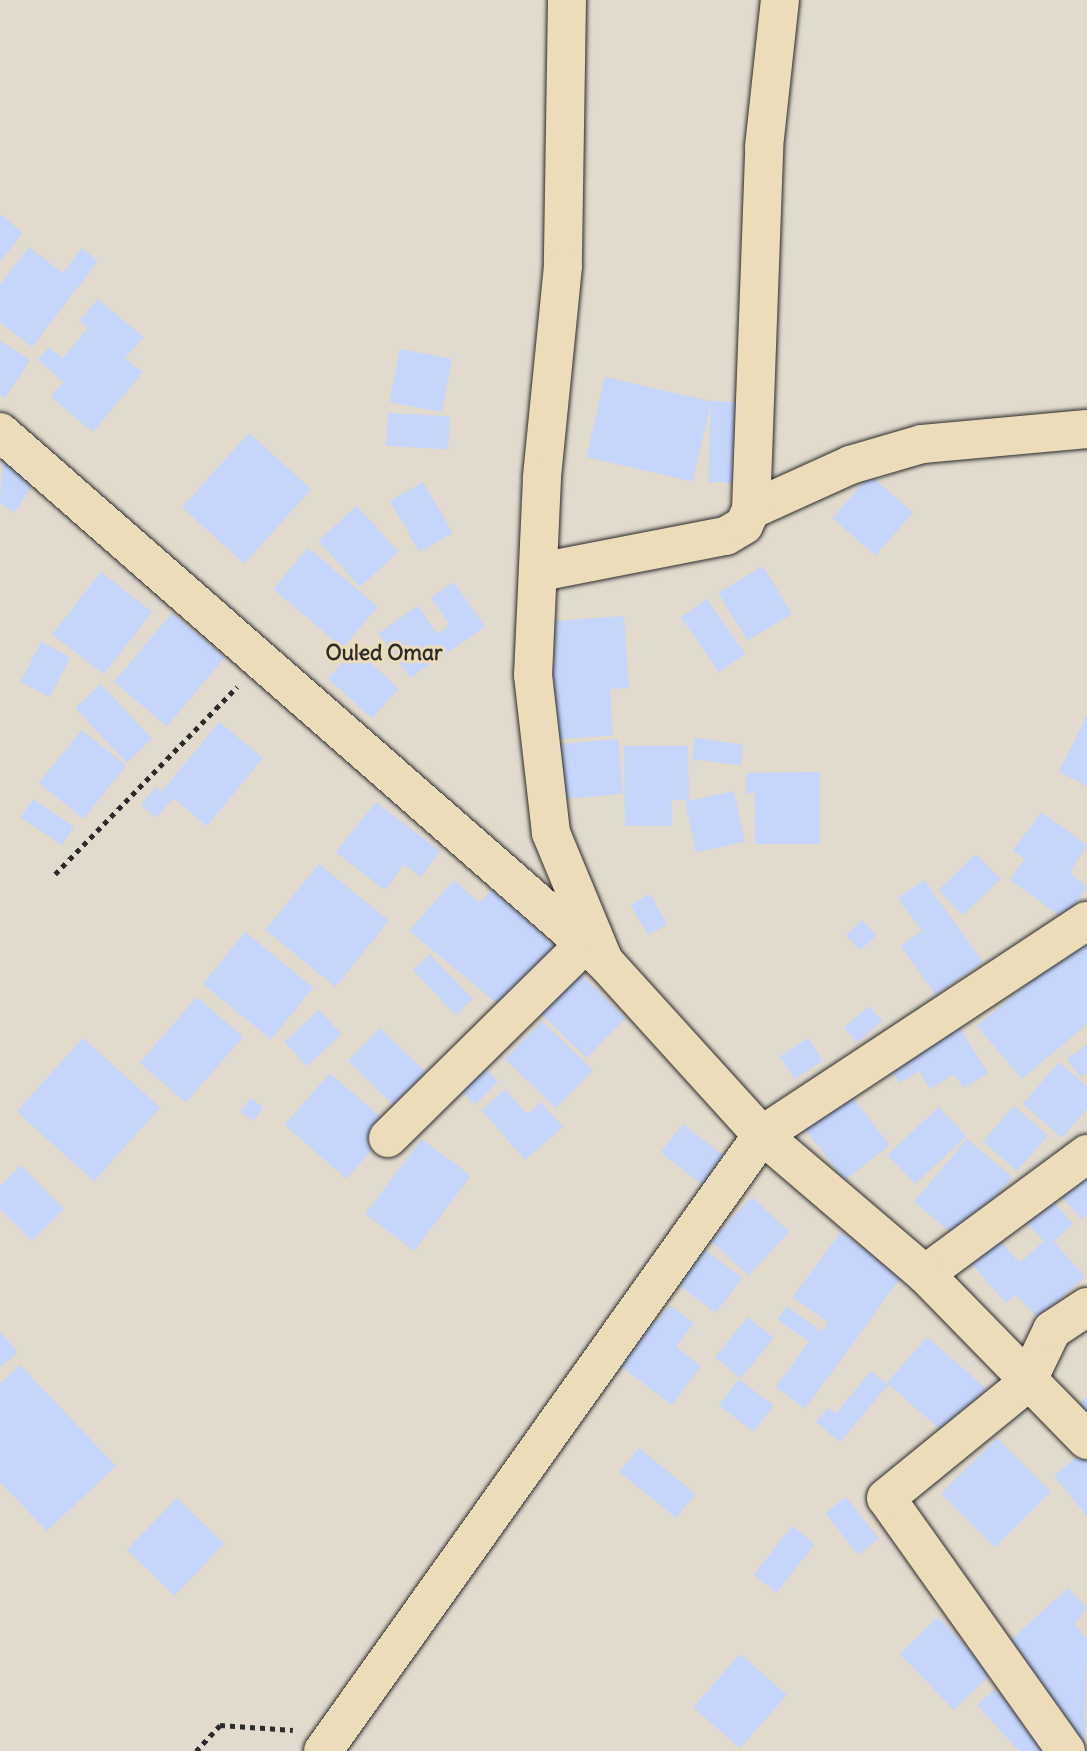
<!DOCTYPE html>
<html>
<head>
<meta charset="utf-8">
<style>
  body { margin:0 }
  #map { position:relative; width:1087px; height:1751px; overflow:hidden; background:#e1dacd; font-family:Delius,sans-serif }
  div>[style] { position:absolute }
  .building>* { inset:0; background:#c5d5fc; transform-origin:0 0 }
  .path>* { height:4.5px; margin-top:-2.25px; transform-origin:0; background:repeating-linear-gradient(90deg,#2b2b2b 0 5px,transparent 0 10px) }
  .roads { filter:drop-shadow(0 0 2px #2b2b2b) drop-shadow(0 0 2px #2b2b2b) }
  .minor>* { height:38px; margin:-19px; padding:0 19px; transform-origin:19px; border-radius:19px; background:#eddcb9 }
  .major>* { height:38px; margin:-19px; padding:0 19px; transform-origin:19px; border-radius:19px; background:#eddcb9 }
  span { translate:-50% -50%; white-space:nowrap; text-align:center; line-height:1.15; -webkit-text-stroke:6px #eddcb9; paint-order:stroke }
  .quarter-label { font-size:21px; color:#2b2b2b; font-weight:700 }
</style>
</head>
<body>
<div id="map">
  <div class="building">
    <i style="clip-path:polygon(0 214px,23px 233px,0 262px)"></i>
    <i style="clip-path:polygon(29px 247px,63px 273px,82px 248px,98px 261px,32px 347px,0 322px,0 285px)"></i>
    <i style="clip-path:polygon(98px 299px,144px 337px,125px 358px,143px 372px,93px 432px,51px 397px,64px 382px,38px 360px,49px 347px,63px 358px,88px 328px,79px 321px)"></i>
    <i style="clip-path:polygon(0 341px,30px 360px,5px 398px,0 394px)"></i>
    <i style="left:400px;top:349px;width:53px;height:54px;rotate:11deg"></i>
    <i style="left:605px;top:377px;width:109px;height:82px;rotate:13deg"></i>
    <i style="left:711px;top:401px;width:29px;height:81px;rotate:2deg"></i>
    <i style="left:388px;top:413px;width:62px;height:33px;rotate:3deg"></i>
    <i style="left:249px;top:433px;width:84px;height:100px;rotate:42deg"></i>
    <i style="clip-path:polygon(3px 457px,37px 479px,14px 513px,0 503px)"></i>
    <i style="left:870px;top:475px;width:57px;height:57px;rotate:41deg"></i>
    <i style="left:423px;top:482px;width:59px;height:38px;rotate:60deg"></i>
    <i style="left:357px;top:506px;width:62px;height:52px;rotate:48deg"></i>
    <i style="left:308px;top:548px;width:91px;height:54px;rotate:40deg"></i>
    <i style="left:763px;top:566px;width:56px;height:52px;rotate:59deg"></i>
    <i style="left:101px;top:572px;width:65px;height:79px;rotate:38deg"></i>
    <i style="clip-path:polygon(454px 582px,485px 627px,410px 678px,379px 633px,418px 606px,437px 634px,450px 625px,431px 598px)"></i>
    <i style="left:707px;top:599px;width:67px;height:32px;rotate:55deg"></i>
    <i style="left:172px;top:613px;width:69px;height:90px;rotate:40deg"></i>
    <i style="clip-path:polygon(624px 616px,629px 688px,610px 689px,613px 735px,551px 740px,543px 622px)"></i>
    <i style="left:41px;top:642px;width:33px;height:45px;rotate:27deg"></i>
    <i style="left:355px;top:649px;width:59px;height:40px;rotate:42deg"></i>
    <i style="left:101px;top:684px;width:75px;height:35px;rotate:47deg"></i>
    <i style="clip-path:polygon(1087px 716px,1087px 786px,1059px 772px)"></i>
    <i style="clip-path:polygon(219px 722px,263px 758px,207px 826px,173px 798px,156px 818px,141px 805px,156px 787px,162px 792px)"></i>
    <i style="left:82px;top:730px;width:57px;height:68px;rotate:39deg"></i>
    <i style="left:695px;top:738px;width:49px;height:21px;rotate:8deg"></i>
    <i style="left:618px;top:739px;width:55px;height:60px;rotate:85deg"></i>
    <i style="clip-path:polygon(624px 746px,688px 746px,689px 800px,672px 800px,672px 826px,625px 826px)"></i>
    <i style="clip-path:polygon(820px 772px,820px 844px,755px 844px,755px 793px,746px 793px,746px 773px)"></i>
    <i style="left:734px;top:791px;width:52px;height:50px;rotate:78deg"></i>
    <i style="left:33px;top:799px;width:50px;height:22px;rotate:34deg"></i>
    <i style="clip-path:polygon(376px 802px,440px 851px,421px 877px,404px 864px,385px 890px,336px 852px)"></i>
    <i style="clip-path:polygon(1041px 812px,1087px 845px,1070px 872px,1087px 888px,1065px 919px,1010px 880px,1025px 859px,1013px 851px)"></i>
    <i style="left:976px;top:854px;width:35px;height:52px;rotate:46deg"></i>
    <i style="left:319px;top:864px;width:90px;height:85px;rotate:39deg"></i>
    <i style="clip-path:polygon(454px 880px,480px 903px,492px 889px,556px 946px,501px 1006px,409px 931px)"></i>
    <i style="clip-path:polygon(924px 880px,983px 962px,936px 995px,901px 946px,922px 931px,898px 898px)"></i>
    <i style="left:650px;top:894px;width:35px;height:22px;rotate:61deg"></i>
    <i style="left:862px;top:920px;width:21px;height:22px;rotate:47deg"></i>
    <i style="left:245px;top:932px;width:88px;height:67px;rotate:39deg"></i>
    <i style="clip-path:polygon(1087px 935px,1087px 1024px,1022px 1079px,977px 1026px)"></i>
    <i style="left:430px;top:954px;width:62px;height:23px;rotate:47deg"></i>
    <i style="left:573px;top:967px;width:73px;height:56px;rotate:44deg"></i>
    <i style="left:197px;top:997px;width:61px;height:87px;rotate:41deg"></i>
    <i style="left:869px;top:1006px;width:20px;height:33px;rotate:49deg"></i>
    <i style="left:319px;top:1010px;width:33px;height:47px;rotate:47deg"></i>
    <i style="clip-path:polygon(953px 1017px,988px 1073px,964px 1088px,954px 1074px,930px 1089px,919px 1071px,899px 1083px,884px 1059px)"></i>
    <i style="left:542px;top:1021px;width:71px;height:53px;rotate:44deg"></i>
    <i style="left:380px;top:1028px;width:76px;height:46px;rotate:44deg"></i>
    <i style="left:83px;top:1038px;width:104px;height:99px;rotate:42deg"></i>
    <i style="left:808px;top:1038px;width:27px;height:34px;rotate:57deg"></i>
    <i style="clip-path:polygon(1087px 1045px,1087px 1073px,1080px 1077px,1067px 1059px)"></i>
    <i style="left:477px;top:1060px;width:30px;height:33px;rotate:45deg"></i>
    <i style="clip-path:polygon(1059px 1062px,1087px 1087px,1087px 1109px,1062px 1138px,1023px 1104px)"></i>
    <i style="left:330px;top:1073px;width:82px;height:69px;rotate:41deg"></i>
    <i style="clip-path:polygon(505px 1089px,527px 1114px,541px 1102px,563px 1127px,525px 1160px,482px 1110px)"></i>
    <i style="left:846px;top:1089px;width:71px;height:57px;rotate:52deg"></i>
    <i style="left:250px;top:1098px;width:16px;height:17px;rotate:35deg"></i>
    <i style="left:1014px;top:1106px;width:45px;height:47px;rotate:41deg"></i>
    <i style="left:939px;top:1107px;width:40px;height:70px;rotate:47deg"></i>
    <i style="left:683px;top:1124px;width:52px;height:36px;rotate:38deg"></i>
    <i style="left:422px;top:1139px;width:61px;height:94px;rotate:37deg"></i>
    <i style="left:967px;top:1139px;width:59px;height:82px;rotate:40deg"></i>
    <i style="clip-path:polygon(21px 1165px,64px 1209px,32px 1241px,0 1209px,0 1186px)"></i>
    <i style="clip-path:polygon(1087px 1175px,1087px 1215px,1082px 1219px,1062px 1197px)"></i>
    <i style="clip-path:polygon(1042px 1189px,1073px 1224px,1054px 1242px,1085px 1277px,1038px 1318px,1016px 1295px,1006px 1303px,970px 1262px,997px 1237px,1020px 1263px,1044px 1241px,1016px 1211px)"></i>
    <i style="left:752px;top:1197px;width:51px;height:60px;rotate:43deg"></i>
    <i style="clip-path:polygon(841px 1232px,902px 1276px,805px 1409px,776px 1387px,809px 1342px,777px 1319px,787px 1306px,822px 1332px,828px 1322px,793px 1297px)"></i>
    <i style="left:700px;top:1246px;width:53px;height:44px;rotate:37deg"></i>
    <i style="clip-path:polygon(670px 1305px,694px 1323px,676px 1347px,701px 1366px,672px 1405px,614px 1361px,648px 1316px,656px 1322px)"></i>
    <i style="left:748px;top:1317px;width:33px;height:52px;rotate:39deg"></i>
    <i style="clip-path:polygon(0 1332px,18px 1352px,0 1368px)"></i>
    <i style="left:927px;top:1337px;width:78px;height:61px;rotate:41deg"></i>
    <i style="clip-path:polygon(20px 1365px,116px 1466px,47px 1531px,0 1482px,0 1384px)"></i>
    <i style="clip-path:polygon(871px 1371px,888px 1385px,840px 1442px,816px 1422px,828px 1408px,836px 1414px)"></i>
    <i style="left:738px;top:1379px;width:44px;height:33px;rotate:36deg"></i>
    <i style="clip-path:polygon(1087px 1397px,1087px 1412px,1079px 1404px)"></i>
    <i style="left:997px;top:1438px;width:76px;height:79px;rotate:45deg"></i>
    <i style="left:639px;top:1448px;width:73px;height:31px;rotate:39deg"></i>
    <i style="clip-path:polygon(1087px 1449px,1087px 1516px,1054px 1476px)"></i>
    <i style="left:846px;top:1497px;width:53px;height:26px;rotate:52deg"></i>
    <i style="left:177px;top:1498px;width:66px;height:72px;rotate:44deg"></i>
    <i style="left:792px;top:1526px;width:29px;height:62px;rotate:38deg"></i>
    <i style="clip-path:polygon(1068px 1588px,1087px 1608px,1074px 1624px,1087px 1639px,1085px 1747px,998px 1652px)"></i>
    <i style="left:938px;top:1617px;width:78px;height:53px;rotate:46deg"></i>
    <i style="left:740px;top:1654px;width:62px;height:71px;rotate:41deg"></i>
    <i style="clip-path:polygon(995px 1689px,1052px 1751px,1019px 1751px,977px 1705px)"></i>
  </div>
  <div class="path">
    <i style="left:55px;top:874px;width:261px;rotate:-45.8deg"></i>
    <i style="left:196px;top:1751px;width:35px;rotate:-47deg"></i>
    <i style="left:220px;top:1725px;width:73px;rotate:3.9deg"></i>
  </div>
  <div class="roads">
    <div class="minor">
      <i style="left:0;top:432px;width:803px;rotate:41.21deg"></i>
      <i style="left:751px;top:510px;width:109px;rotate:-24.4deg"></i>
      <i style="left:850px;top:465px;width:75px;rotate:-16.3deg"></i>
      <i style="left:922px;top:444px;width:166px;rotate:-5.2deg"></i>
      <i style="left:540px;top:572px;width:189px;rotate:-11deg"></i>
      <i style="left:726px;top:536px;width:21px;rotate:-31deg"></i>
      <i style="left:744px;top:525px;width:17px;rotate:-65deg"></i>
      <i style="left:751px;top:510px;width:363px;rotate:-87.9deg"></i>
      <i style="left:764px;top:147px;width:148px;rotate:-83.8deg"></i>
      <i style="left:388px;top:1138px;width:272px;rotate:-44.6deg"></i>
      <i style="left:925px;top:1274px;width:202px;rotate:-36.5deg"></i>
      <i style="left:323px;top:1751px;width:756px;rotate:-54.52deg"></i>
      <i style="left:762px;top:1135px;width:389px;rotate:-33.4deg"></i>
      <i style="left:1066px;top:1751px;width:310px;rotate:-125.4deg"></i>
      <i style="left:886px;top:1498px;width:181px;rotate:-39.2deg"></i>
      <i style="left:1026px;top:1384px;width:60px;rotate:-64.3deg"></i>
      <i style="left:1052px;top:1330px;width:42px;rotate:-33.3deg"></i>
    </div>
    <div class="major">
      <i style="left:567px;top:0;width:266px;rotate:90.9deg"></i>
      <i style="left:563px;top:266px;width:213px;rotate:95.7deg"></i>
      <i style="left:542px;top:478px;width:197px;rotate:92.6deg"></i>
      <i style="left:533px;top:675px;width:159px;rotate:83.5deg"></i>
      <i style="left:551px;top:833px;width:139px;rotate:67.5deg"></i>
      <i style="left:604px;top:961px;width:235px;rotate:47.8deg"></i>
      <i style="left:762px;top:1135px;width:214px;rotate:40.5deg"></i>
      <i style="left:925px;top:1274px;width:232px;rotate:45.7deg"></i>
    </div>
  </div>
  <div class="quarter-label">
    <span style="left:384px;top:653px">Ouled Omar</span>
  </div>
</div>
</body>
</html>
